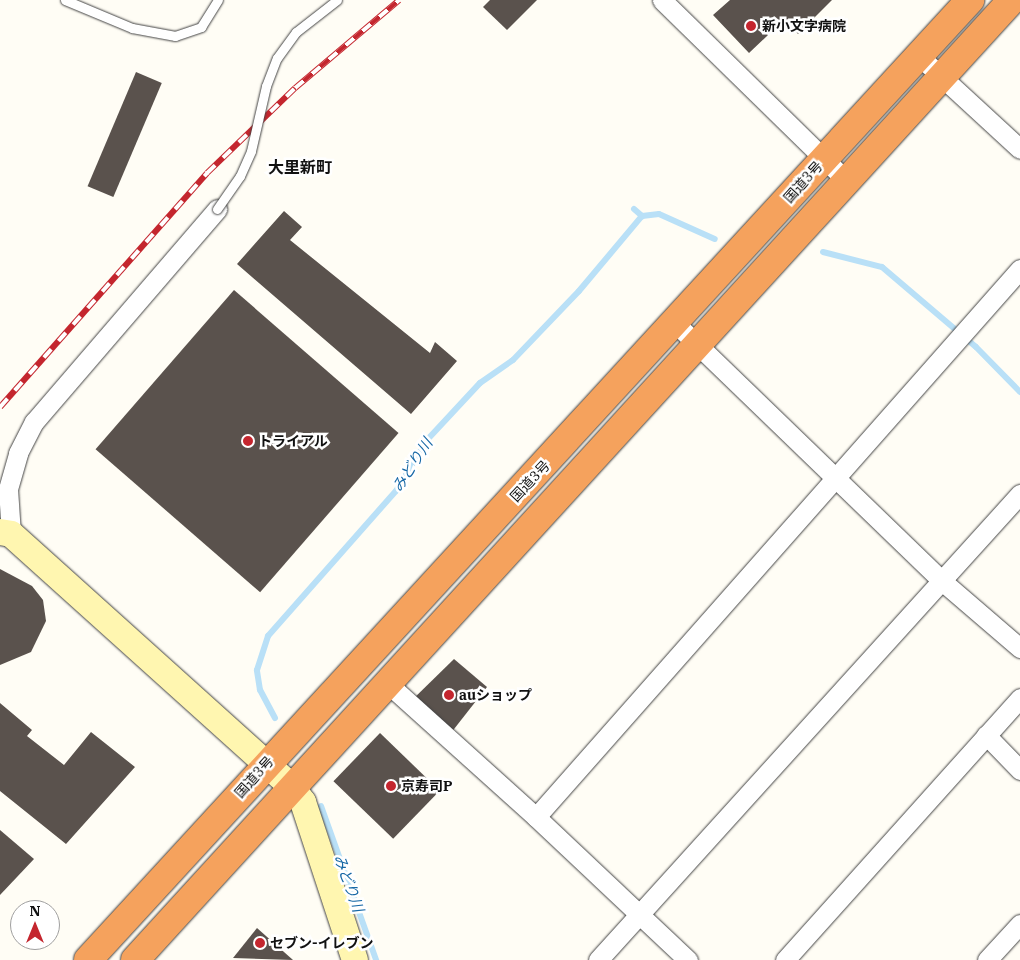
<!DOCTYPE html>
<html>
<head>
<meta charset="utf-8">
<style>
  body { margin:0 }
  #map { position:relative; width:1020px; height:960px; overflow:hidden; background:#fffdf5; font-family:"IBM Plex Serif","Noto Sans JP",serif }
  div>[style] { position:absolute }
  .stream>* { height:6px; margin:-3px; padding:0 3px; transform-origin:3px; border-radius:3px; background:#b9e0f7 }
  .building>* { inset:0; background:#5a524d; transform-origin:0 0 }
  .roads { filter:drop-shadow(0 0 1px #444) drop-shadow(0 0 1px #444) }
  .lane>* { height:9px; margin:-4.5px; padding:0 4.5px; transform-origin:4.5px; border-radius:4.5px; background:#fff }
  .street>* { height:19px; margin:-9.5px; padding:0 9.5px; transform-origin:9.5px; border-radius:9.5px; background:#fff }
  .secondary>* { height:26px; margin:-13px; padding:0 13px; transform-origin:13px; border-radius:13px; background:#fff6b0 }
  .highway>* { height:28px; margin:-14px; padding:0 14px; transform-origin:14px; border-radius:14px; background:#f5a25d }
  .rail>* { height:5.5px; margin-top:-2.75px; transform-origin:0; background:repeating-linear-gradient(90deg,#fff 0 11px,#c4262e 0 22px); box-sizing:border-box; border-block:1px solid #c4262e }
  .bridges { filter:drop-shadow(0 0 1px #444) drop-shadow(0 0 1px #444) }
  .lane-bridge>* { height:9px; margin:-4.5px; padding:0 4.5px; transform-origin:4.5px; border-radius:4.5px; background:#fff }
  .dots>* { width:14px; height:14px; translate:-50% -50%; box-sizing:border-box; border:2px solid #fff; border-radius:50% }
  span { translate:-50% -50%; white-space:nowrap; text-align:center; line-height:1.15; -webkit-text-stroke:5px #fff; paint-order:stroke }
  .poi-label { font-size:14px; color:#111; font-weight:700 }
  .left { translate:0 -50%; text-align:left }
  .street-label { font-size:14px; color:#111 }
  .water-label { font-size:15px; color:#1768a6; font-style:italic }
  .quarter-label { font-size:16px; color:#111; font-weight:700 }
  .north { position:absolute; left:10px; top:900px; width:50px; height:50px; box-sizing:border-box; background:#fff; border:1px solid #a0a0a0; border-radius:50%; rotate:0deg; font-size:14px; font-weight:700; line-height:20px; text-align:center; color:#111 }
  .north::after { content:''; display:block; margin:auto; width:18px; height:22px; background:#c4262e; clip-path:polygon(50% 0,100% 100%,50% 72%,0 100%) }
</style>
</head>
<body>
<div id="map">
  <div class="stream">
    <i style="left:634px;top:209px;width:11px;rotate:41deg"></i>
    <i style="left:823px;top:252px;width:61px;rotate:14.3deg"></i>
    <i style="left:882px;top:267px;width:123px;rotate:40.4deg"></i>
    <i style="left:976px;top:347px;width:63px;rotate:45.6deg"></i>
    <i style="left:275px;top:718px;width:32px;rotate:-118deg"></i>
    <i style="left:260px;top:690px;width:20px;rotate:-99deg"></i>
    <i style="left:257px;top:670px;width:36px;rotate:-72deg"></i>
    <i style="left:268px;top:636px;width:193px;rotate:-48.6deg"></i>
    <i style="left:396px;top:491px;width:60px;rotate:-58.7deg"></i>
    <i style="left:427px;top:440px;width:78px;rotate:-47.1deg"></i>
    <i style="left:480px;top:383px;width:40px;rotate:-34.9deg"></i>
    <i style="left:513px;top:360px;width:95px;rotate:-46.3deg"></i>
    <i style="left:579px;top:291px;width:98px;rotate:-50deg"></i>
    <i style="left:642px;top:216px;width:17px;rotate:-7deg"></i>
    <i style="left:659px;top:214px;width:61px;rotate:24.1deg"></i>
    <i style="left:321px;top:806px;width:164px;rotate:70.3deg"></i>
  </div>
  <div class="building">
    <i style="clip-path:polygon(490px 0,537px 0,507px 30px,483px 7px)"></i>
    <i style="clip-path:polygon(730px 0,832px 0,798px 34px,785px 19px,749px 53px,713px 15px)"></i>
    <i style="left:136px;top:72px;width:28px;height:124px;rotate:23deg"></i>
    <i style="clip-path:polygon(284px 211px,302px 227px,290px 240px,430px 353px,435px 342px,457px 361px,411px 414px,237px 264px)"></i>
    <i style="left:234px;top:290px;width:218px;height:211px;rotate:41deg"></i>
    <i style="clip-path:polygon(0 569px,32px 586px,43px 600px,46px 621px,31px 652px,0 665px)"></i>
    <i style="clip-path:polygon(454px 659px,487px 687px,447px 738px,408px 704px)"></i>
    <i style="clip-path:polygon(0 703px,32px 730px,27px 736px,64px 765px,91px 732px,135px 767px,66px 844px,0 791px)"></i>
    <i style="left:380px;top:733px;width:83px;height:67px;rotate:44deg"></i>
    <i style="clip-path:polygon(0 830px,34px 859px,0 895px)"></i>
    <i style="clip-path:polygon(257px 928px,293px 960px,233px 958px)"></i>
  </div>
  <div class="roads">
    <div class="lane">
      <i style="left:65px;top:0;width:73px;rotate:22.7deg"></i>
      <i style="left:132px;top:28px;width:44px;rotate:10.5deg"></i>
      <i style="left:175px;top:36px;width:28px;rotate:-19deg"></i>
      <i style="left:201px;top:27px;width:32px;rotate:-58deg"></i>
    </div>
    <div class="street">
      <i style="left:662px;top:0;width:257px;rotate:44.4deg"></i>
      <i style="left:919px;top:56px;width:137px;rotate:42.6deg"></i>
      <i style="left:675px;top:323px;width:371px;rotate:44deg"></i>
      <i style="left:942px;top:581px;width:103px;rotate:40.7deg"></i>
      <i style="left:11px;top:534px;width:45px;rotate:-93.8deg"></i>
      <i style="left:8px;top:489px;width:37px;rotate:-74deg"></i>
      <i style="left:18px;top:453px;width:35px;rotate:-63deg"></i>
      <i style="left:34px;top:422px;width:281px;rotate:-49.3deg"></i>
      <i style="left:386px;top:682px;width:202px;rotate:42deg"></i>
      <i style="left:536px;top:817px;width:209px;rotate:43.3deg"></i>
      <i style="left:986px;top:735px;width:49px;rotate:45.8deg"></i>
      <i style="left:536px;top:817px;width:731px;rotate:-48.55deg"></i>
      <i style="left:598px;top:960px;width:629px;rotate:-47.84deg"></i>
      <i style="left:785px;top:960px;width:352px;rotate:-48.1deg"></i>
      <i style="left:987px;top:960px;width:49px;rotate:-47.5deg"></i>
    </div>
    <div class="secondary">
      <i style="left:0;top:532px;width:11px;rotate:10deg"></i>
      <i style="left:11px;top:534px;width:377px;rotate:42deg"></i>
      <i style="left:291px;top:786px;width:20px;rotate:53deg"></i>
      <i style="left:303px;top:802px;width:166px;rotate:71.8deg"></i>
    </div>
    <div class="highway">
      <i style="left:88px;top:960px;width:1304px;rotate:-47.42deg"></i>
      <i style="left:135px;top:960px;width:1300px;rotate:-47.59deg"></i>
    </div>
  </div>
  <div class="rail">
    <i style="left:0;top:407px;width:312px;rotate:-48.5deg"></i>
    <i style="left:207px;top:173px;width:122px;rotate:-44deg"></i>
    <i style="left:295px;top:88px;width:136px;rotate:-40.2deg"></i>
  </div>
  <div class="bridges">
    <div class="lane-bridge">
      <i style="left:217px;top:209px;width:40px;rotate:-55.1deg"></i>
      <i style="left:240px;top:176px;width:27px;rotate:-66deg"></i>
      <i style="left:251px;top:151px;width:67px;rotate:-77deg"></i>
      <i style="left:266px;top:86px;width:30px;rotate:-69deg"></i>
      <i style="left:277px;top:58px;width:32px;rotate:-54deg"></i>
      <i style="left:296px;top:32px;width:52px;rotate:-38deg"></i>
    </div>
  </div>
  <div class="dots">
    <i style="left:751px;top:26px;background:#c4262e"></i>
    <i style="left:248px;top:441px;background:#c4262e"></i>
    <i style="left:449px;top:695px;background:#c4262e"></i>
    <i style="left:391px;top:786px;background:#c4262e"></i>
    <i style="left:260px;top:943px;background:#c4262e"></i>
  </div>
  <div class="poi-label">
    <span class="left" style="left:762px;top:26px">新小文字病院</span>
    <span class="left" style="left:258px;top:441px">トライアル</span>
    <span class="left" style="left:459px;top:695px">auショップ</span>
    <span class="left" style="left:401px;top:786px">京寿司P</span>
    <span class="left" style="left:270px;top:943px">セブン-イレブン</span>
  </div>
  <div class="street-label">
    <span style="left:803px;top:182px;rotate:-48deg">国道3号</span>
    <span style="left:530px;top:481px;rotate:-47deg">国道3号</span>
    <span style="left:254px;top:777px;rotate:-48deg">国道3号</span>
  </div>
  <div class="water-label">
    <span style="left:412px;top:465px;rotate:-57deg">みどり川</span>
    <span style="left:349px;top:883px;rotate:70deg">みどり川</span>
  </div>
  <div class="quarter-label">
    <span style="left:300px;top:167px">大里新町</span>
  </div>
  <div class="north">N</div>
</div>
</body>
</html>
